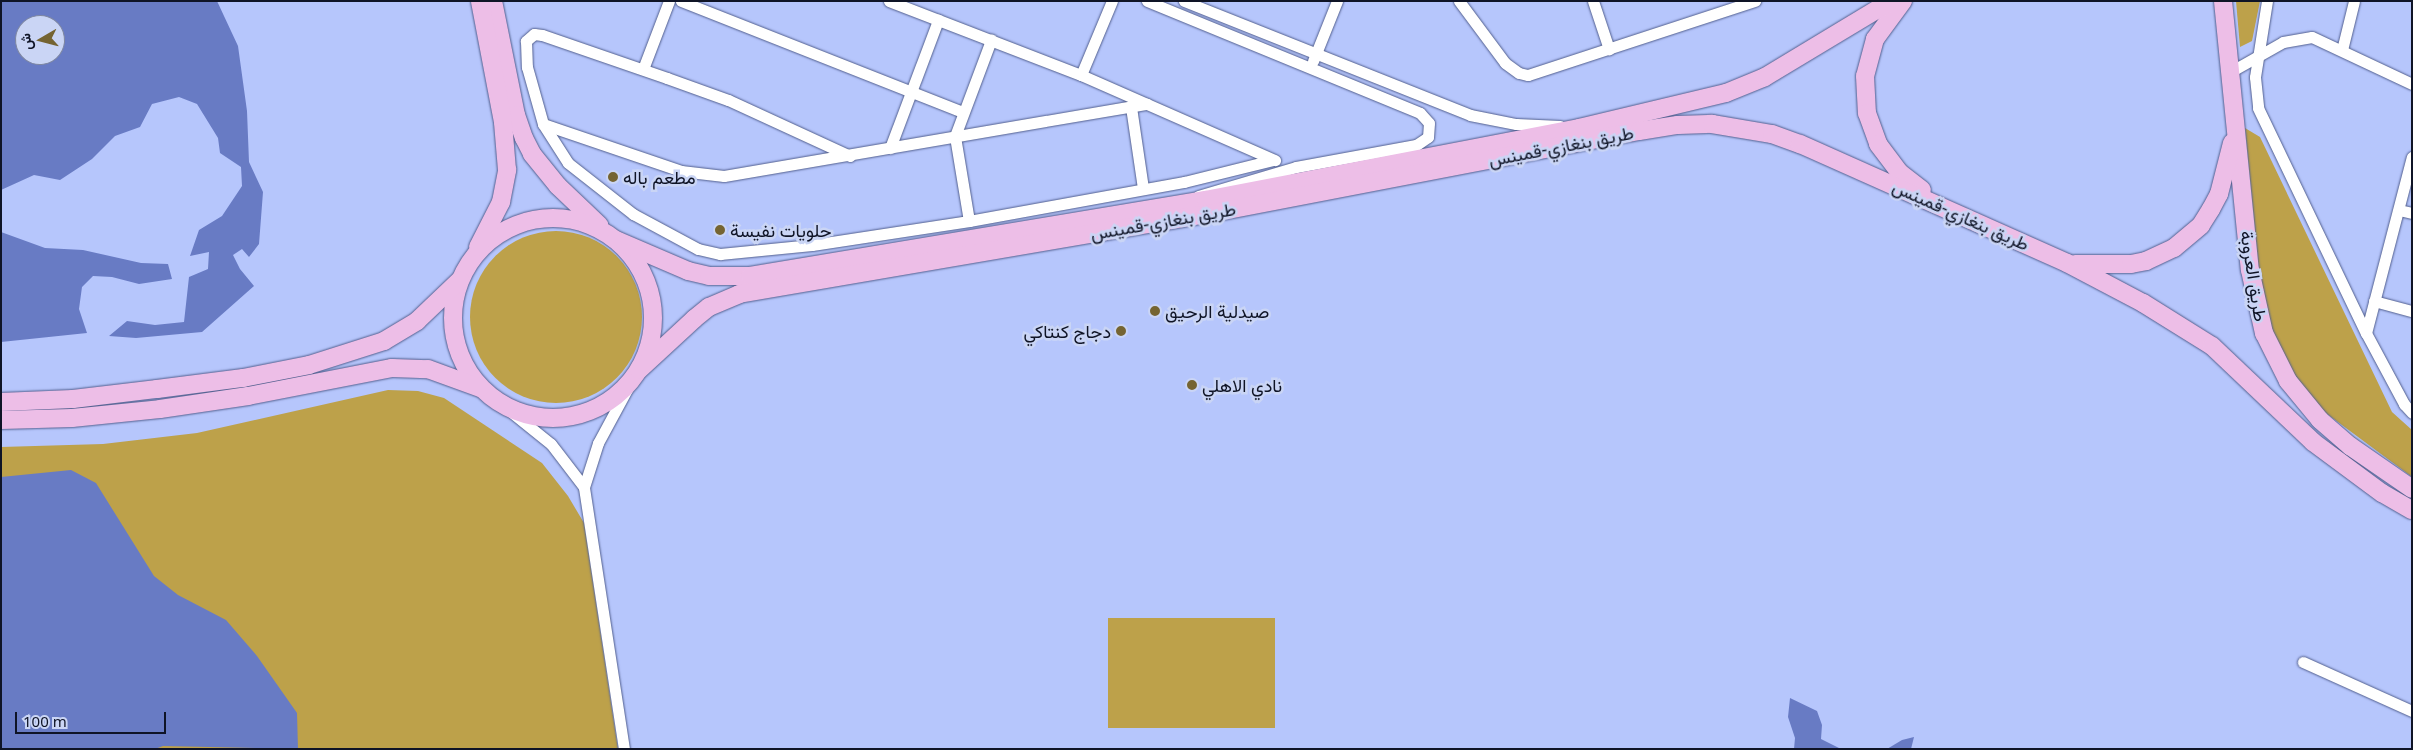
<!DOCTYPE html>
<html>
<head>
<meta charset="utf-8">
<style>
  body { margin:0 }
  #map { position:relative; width:2413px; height:750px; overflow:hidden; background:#b6c6fc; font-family:"Noto Sans",Vazirmatn,sans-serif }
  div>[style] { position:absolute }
  .green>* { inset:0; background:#bda14a; transform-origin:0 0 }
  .round { border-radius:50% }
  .water>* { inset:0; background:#687bc4 }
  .roads { filter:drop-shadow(0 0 1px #525f8e) drop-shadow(0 0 1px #525f8e) }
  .minor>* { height:11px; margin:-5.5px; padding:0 5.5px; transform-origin:5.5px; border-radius:5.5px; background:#fff }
  .primary>* { height:18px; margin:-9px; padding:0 9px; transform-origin:9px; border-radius:9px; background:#edbee7 }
  .primary>.ring { margin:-9px; padding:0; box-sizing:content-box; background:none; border:18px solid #edbee7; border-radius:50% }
  .dots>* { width:14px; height:14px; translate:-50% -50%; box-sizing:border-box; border:2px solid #cad5f5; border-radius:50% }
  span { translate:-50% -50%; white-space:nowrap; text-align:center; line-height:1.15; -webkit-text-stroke:5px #cad5f5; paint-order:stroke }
  .street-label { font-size:18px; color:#0f1426 }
  .poi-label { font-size:18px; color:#0f1426 }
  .left { translate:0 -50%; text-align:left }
  .right { translate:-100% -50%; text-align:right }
  .frame { position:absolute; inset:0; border:2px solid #0f1426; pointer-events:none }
  .north { position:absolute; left:15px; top:15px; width:50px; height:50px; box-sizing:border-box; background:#cad5f5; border:1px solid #7f88a2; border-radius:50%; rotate:262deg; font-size:14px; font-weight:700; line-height:20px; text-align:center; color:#0f1426 }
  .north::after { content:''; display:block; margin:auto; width:18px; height:22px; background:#756432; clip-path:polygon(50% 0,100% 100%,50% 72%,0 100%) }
  .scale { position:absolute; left:15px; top:712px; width:151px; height:22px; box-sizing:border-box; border:2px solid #0f1426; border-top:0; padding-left:6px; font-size:15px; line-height:18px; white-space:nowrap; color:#0f1426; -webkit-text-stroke:4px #cad5f5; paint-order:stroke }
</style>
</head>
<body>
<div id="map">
  <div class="green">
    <i style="clip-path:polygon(2236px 1px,2260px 1px,2252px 41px,2240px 47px)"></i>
    <i style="clip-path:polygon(2245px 128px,2260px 137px,2392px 412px,2412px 430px,2412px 477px,2319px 408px,2297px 383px,2277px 346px,2265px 310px,2260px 282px)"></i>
    <i class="round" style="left:470px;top:231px;width:172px;height:172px"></i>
    <i style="clip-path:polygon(388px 390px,418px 391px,444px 398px,542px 463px,568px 496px,584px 523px,618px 749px,1px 749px,1px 447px,103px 444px,197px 433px)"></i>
    <i style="left:1108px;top:618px;width:167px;height:110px"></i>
  </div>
  <div class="water">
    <i style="clip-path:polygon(evenodd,1px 1px,217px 1px,238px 46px,247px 111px,249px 162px,263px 192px,259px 244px,249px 257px,242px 249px,233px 255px,240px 269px,254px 286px,202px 332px,136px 338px,109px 336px,127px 321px,155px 325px,184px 322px,189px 277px,208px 269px,209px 252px,190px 256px,199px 230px,222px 216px,242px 186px,241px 167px,220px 153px,218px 138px,197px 104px,179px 97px,152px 104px,140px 127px,115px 136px,92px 159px,60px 180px,34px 175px,1px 190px,1px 1px,25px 25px,55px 25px,55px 55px,25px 55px,25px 25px)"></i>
    <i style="clip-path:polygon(1px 232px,45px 248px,83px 250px,141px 263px,168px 264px,172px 279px,139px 284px,112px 277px,93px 276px,82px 287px,79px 309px,87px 333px,1px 342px)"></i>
    <i style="clip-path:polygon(71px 470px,96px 483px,154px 576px,178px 595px,226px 620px,257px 656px,297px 713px,298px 749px,163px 746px,155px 749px,1px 749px,1px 477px)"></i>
    <i style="clip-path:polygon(1790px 698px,1817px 711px,1822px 725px,1821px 739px,1841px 749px,1794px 749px,1795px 738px,1788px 717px)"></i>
    <i style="clip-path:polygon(1914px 737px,1911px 749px,1887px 749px,1902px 740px)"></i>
  </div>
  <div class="roads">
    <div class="minor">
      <i style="left:681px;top:1px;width:303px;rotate:21.5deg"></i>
      <i style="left:889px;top:1px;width:206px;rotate:21.1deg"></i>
      <i style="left:1081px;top:75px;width:212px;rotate:23.7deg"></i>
      <i style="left:1147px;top:1px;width:295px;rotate:22.3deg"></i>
      <i style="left:1420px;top:113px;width:13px;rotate:48deg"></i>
      <i style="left:1429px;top:123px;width:14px;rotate:94deg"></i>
      <i style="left:1428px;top:137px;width:14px;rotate:146deg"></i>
      <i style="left:1416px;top:145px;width:122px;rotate:169.6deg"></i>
      <i style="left:1296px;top:167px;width:102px;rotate:163.5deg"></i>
      <i style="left:1184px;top:1px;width:308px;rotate:21.7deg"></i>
      <i style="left:1470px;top:115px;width:47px;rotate:11.1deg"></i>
      <i style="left:1516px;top:124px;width:44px;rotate:2.6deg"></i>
      <i style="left:1459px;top:1px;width:77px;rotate:53.4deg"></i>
      <i style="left:1505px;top:63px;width:17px;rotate:36deg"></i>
      <i style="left:1519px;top:73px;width:9px;rotate:13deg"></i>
      <i style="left:1528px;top:75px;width:239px;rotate:-18.1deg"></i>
      <i style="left:1593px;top:1px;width:51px;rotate:71.6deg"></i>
      <i style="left:2267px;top:1px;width:77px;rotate:99deg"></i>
      <i style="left:2255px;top:77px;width:31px;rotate:84deg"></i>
      <i style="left:2258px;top:108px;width:250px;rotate:64.4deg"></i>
      <i style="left:2366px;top:333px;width:81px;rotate:61.8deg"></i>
      <i style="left:2404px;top:404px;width:12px;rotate:48deg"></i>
      <i style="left:2342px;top:50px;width:50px;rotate:-76.2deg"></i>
      <i style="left:1313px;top:61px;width:65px;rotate:-68.2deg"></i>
      <i style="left:643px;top:69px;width:73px;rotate:-69.1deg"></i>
      <i style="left:2230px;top:72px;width:61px;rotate:-29.5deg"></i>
      <i style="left:2283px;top:42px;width:29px;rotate:-10deg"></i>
      <i style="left:2312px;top:37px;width:110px;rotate:25.2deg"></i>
      <i style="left:1081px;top:75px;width:80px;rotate:-67.3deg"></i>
      <i style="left:1131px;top:107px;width:82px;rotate:81.6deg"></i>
      <i style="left:543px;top:124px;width:146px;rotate:18.8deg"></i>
      <i style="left:681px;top:171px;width:43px;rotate:6.6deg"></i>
      <i style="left:724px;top:176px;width:429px;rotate:-9.7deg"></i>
      <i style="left:890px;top:148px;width:137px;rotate:-69.4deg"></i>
      <i style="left:850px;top:156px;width:134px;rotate:-155.3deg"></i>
      <i style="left:728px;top:100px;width:65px;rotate:-160.2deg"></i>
      <i style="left:667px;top:78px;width:132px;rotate:-161deg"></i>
      <i style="left:542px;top:35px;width:8px;rotate:-173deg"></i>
      <i style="left:534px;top:34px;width:11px;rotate:139deg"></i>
      <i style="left:526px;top:41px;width:26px;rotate:88deg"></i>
      <i style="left:527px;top:67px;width:59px;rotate:74.3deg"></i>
      <i style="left:543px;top:124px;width:46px;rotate:57.3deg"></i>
      <i style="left:568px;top:163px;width:83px;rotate:38.1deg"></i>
      <i style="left:633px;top:214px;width:74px;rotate:28.3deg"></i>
      <i style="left:698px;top:249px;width:23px;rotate:13deg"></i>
      <i style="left:720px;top:254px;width:92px;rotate:-5.6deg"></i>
      <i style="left:812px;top:245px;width:159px;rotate:-8.7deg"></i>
      <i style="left:969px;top:221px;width:219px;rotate:-10.3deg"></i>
      <i style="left:1184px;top:182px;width:92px;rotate:-13.9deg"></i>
      <i style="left:2399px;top:210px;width:13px;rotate:13deg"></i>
      <i style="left:969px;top:221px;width:86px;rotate:-99.4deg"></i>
      <i style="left:955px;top:136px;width:103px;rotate:-69.4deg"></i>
      <i style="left:2374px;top:301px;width:39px;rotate:15deg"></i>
      <i style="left:2366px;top:333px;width:182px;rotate:-75.4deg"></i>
      <i style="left:500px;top:403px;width:65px;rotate:38.8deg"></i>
      <i style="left:551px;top:444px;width:54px;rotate:52.5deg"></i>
      <i style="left:2303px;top:662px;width:120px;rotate:24.2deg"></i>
      <i style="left:624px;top:749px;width:265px;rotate:-98.7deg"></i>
      <i style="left:584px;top:487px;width:46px;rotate:-72.3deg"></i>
      <i style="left:598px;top:443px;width:72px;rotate:-61.6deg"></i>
    </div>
    <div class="primary">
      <i style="left:493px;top:1px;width:116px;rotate:78.6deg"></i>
      <i style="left:516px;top:115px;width:24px;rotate:71deg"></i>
      <i style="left:524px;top:138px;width:18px;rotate:63deg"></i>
      <i style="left:532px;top:154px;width:41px;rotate:50.9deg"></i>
      <i style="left:558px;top:186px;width:57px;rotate:43.6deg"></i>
      <i style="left:1903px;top:1px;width:47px;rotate:126.4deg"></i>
      <i style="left:1875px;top:39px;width:38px;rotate:105deg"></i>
      <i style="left:1865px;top:76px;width:37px;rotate:87deg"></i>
      <i style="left:1867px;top:113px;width:33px;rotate:70deg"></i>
      <i style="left:1878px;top:144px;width:35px;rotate:53deg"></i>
      <i style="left:1899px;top:172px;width:29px;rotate:38deg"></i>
      <i style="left:2223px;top:1px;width:270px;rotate:84.3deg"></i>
      <i style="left:2250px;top:270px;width:65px;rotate:77.5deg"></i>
      <i style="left:2264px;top:333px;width:54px;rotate:63.4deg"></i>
      <i style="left:2288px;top:381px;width:50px;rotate:50.6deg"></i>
      <i style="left:2320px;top:420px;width:40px;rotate:41deg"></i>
      <i style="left:2350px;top:446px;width:75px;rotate:34.7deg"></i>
      <i class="ring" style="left:453px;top:218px;width:182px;height:182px"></i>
      <i style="left:616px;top:240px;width:78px;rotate:23.3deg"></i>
      <i style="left:688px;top:271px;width:22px;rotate:13deg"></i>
      <i style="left:709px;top:276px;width:41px"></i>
      <i style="left:750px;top:276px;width:462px;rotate:-9.5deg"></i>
      <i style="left:1206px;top:200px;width:380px;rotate:-10.9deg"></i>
      <i style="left:1579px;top:128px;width:151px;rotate:-13.4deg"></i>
      <i style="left:1726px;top:93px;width:42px;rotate:-22.3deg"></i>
      <i style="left:1765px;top:77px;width:147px;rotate:-31.1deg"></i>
      <i style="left:478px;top:247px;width:51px;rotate:-62.9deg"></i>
      <i style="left:501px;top:202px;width:33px;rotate:-79deg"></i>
      <i style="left:507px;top:170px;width:48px;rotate:-94.8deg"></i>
      <i style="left:503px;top:122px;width:123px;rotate:-100.8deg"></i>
      <i style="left:2075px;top:264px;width:56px"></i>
      <i style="left:2131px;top:264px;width:15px;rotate:-11deg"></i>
      <i style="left:2146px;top:261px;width:31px;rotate:-25deg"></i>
      <i style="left:2174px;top:248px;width:35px;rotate:-40deg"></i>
      <i style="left:2201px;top:225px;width:19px;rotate:-58deg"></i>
      <i style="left:2211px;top:209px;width:17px;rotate:-62deg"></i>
      <i style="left:2219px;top:194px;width:53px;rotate:-75.7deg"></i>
      <i style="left:639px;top:370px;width:75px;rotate:-42.8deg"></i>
      <i style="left:694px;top:319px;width:19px;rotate:-39deg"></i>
      <i style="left:709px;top:307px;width:33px;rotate:-23deg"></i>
      <i style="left:739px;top:294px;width:475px;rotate:-9.7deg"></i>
      <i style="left:1207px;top:214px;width:440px;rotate:-10.9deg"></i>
      <i style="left:1639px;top:131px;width:39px;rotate:-9deg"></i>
      <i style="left:1678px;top:125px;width:34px;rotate:-2deg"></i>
      <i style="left:1712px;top:124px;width:61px;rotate:9.5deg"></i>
      <i style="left:1772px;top:134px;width:30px;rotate:20deg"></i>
      <i style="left:1800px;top:144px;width:292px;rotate:24deg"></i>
      <i style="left:2067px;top:263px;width:86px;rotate:27.8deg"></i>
      <i style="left:2143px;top:303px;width:81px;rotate:31.9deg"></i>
      <i style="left:2212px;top:346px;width:139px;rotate:43.5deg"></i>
      <i style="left:2313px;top:442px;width:86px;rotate:36.5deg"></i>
      <i style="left:2382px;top:493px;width:34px;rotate:30deg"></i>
      <i style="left:1px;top:402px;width:72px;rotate:-2.4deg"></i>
      <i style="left:73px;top:399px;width:85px;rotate:-6.8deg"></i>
      <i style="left:157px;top:389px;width:87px;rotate:-7.3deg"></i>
      <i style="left:243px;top:378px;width:67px;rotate:-11.1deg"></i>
      <i style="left:309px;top:365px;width:79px;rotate:-17.7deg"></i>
      <i style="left:384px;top:341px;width:39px;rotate:-31deg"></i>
      <i style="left:417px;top:321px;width:59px;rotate:-43.6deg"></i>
      <i style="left:1px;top:420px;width:71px;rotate:-1.6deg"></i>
      <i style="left:72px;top:418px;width:88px;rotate:-5.8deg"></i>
      <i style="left:160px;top:409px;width:89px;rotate:-8.4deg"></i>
      <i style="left:248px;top:396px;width:147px;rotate:-11deg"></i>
      <i style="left:392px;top:368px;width:36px;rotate:2deg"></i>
      <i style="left:428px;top:369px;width:55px;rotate:20.1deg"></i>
    </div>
  </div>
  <div class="dots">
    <i style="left:613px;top:177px;background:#756432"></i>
    <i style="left:720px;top:230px;background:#756432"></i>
    <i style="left:1155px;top:311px;background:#756432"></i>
    <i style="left:1121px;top:331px;background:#756432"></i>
    <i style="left:1192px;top:385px;background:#756432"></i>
  </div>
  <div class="street-label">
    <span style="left:1561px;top:146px;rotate:-11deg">طريق بنغازي-قمينس</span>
    <span style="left:1961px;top:215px;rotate:24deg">طريق بنغازي-قمينس</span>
    <span style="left:1163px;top:221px;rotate:-10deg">طريق بنغازي-قمينس</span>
    <span style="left:2254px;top:276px;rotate:81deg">طريق العروبة</span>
  </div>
  <div class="poi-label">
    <span class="left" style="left:623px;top:177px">مطعم باله</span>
    <span class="left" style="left:730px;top:230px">حلويات نفيسة</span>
    <span class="left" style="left:1165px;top:311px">صيدلية الرحيق</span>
    <span class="right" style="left:1111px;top:331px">دجاج كنتاكي</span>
    <span class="left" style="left:1202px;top:385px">نادي الاهلي</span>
  </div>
  <div class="frame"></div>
  <div class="north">ش</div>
  <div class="scale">100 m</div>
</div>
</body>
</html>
